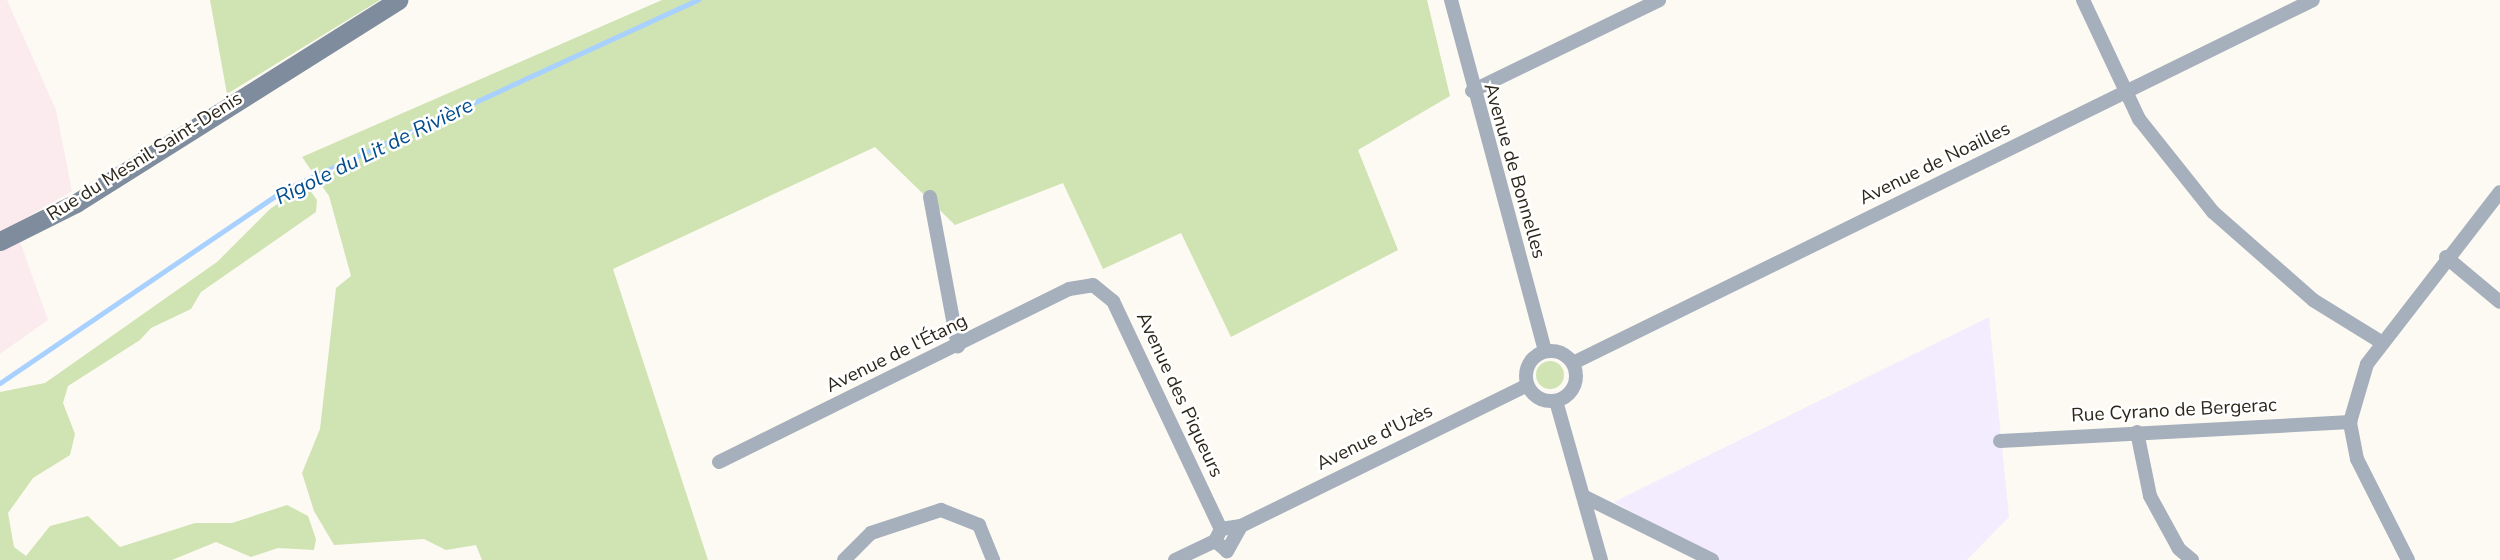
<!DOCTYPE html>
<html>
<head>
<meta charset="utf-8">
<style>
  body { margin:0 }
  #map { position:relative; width:2500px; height:560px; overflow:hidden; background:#fdfaf3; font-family:"Nunito Sans",sans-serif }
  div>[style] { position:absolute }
  .industrial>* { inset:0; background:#fcebee }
  .education>* { inset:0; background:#f3ecfe }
  .green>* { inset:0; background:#d0e3b2 }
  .round { border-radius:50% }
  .stream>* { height:4.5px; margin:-2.25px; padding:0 2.25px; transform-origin:2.25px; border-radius:2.25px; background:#a9d1ff }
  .street>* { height:14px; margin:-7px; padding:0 7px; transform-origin:7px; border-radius:7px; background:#a6b0bc }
  .street>.ring { margin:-7px; padding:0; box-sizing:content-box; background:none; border:14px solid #a6b0bc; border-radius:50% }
  .secondary>* { height:19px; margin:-9.5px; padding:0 9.5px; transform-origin:9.5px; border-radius:9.5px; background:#7e8c9d }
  span { translate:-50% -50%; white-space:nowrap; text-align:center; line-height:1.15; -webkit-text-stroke:5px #fff; paint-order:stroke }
  .street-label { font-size:19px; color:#2d271b }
  .water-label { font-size:21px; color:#034d8e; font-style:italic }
</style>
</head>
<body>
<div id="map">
  <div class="industrial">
    <i style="clip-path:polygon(0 0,7px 0,56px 110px,72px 191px,14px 225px,48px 320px,0 354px)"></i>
  </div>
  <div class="education">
    <i style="clip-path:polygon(1989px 317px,2009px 517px,1967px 560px,1718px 560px,1614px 502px)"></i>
  </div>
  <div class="green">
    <i style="clip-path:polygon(210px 0,380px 0,227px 94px)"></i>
    <i style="clip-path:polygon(662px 0,1427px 0,1450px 96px,1358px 150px,1398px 250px,1231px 337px,1181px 233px,1103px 269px,1063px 183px,955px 225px,875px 147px,613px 269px,708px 560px,482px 560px,476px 545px,446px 550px,424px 539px,334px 545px,314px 511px,302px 473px,320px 429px,336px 288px,351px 276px,329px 196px,302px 157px)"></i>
    <i style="clip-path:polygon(306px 185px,317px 200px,316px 212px,201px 292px,191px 309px,151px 328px,140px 340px,68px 386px,63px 403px,75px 434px,70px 455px,33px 478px,8px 513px,14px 547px,26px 556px,50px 526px,88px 516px,120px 547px,195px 523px,232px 523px,287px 505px,308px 516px,316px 539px,314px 550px,278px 548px,251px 557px,216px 542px,172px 560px,0 560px,0 392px,45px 383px,217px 262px,270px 209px)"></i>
    <i class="round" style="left:1536px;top:361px;width:28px;height:28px"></i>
  </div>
  <div class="stream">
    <i style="left:0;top:383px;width:343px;rotate:-34.2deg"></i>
    <i style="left:284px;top:190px;width:456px;rotate:-24.7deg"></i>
  </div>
  <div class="street">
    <i style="left:1451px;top:0;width:363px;rotate:75deg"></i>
    <i style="left:2083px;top:0;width:132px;rotate:64.8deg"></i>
    <i style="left:2139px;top:119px;width:119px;rotate:51.5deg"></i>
    <i style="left:2213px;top:212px;width:133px;rotate:41.3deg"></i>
    <i style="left:2313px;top:300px;width:80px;rotate:31.7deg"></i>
    <i style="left:1472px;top:91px;width:208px;rotate:-25.9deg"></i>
    <i style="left:930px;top:197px;width:152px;rotate:79.4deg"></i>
    <i style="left:2446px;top:257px;width:70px;rotate:39.8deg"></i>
    <i class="ring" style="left:1526px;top:351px;width:36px;height:36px"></i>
    <i style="left:1573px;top:363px;width:824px;rotate:-26.13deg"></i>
    <i style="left:1556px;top:401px;width:165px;rotate:74.2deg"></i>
    <i style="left:2137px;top:432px;width:65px;rotate:78.5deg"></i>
    <i style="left:2150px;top:496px;width:60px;rotate:61.3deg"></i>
    <i style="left:2179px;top:549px;width:17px;rotate:40deg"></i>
    <i style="left:2000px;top:441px;width:351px;rotate:-3.1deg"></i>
    <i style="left:719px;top:462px;width:390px;rotate:-26.3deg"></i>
    <i style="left:1069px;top:289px;width:24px;rotate:-9deg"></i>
    <i style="left:1093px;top:285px;width:26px;rotate:39deg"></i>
    <i style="left:1113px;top:301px;width:252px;rotate:64.7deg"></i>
    <i style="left:1585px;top:497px;width:142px;rotate:26.4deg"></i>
    <i style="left:1241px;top:526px;width:319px;rotate:-26.2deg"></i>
    <i style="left:1241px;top:526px;width:29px;rotate:119deg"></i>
    <i style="left:1227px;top:551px;width:16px;rotate:-140deg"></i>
    <i style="left:1215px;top:541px;width:13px;rotate:-63deg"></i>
    <i style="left:1221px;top:529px;width:20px;rotate:-9deg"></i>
    <i style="left:844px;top:560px;width:38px;rotate:-45deg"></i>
    <i style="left:871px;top:533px;width:74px;rotate:-18.2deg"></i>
    <i style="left:941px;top:510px;width:41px;rotate:21.5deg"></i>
    <i style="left:979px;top:525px;width:38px;rotate:68deg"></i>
    <i style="left:1175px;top:560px;width:44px;rotate:-25.4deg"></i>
    <i style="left:2408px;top:560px;width:113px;rotate:-116.8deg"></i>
    <i style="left:2357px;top:459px;width:38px;rotate:-101deg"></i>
    <i style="left:2350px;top:422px;width:60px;rotate:-73.7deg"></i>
    <i style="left:2367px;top:364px;width:217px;rotate:-52.3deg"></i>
  </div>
  <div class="secondary">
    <i style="left:0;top:241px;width:85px;rotate:-26.6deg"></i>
    <i style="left:76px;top:203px;width:381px;rotate:-32.2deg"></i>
  </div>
  <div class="street-label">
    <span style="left:145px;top:157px;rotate:-32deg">Rue du Mesnil Saint-Denis</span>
    <span style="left:1935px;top:164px;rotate:-26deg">Avenue de Noailles</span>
    <span style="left:1514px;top:171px;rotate:74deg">Avenue de Bonnelles</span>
    <span style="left:897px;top:354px;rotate:-26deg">Avenue de l'Étang</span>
    <span style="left:1179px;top:395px;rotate:65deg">Avenue des Piqueurs</span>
    <span style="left:2174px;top:411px;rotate:-3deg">Rue Cyrano de Bergerac</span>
    <span style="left:1375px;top:438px;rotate:-26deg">Avenue d'Uzès</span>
  </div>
  <div class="water-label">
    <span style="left:374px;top:151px;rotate:-26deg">Rigole du Lit de Rivière</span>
  </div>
</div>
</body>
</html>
